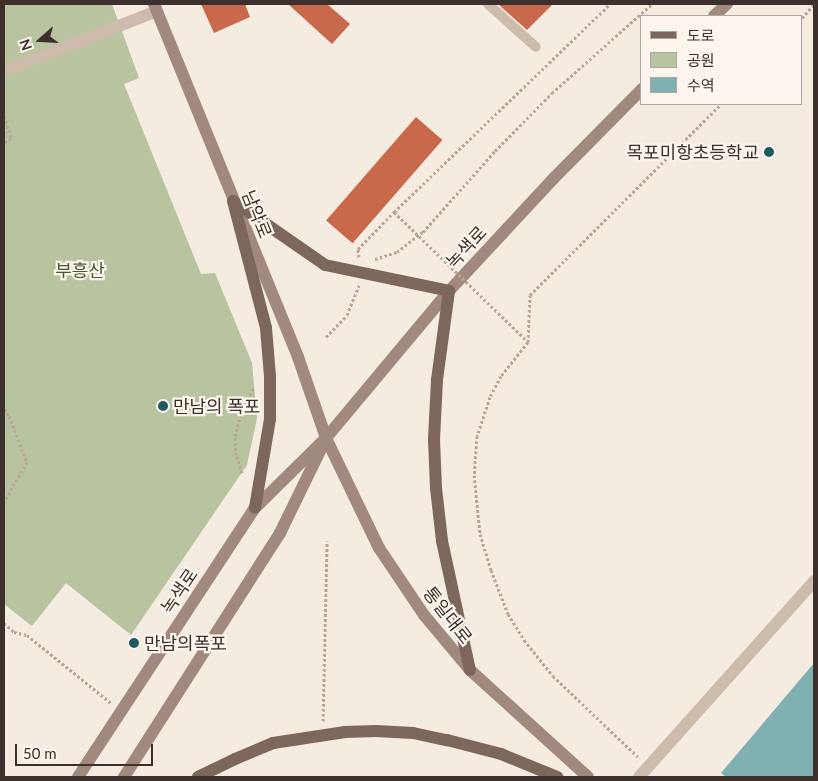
<!DOCTYPE html>
<html>
<head>
<meta charset="utf-8">
<style>
  body { margin:0 }
  #map { position:relative; width:818px; height:781px; overflow:hidden; background:#f4ebe1; font-family:Lato,"Noto Sans KR",sans-serif }
  div>[style] { position:absolute }
  .green>* { inset:0; background:#b8c4a0 }
  .water>* { inset:0; background:#7fb0b2 }
  .building>* { inset:0; background:#c8694b; transform-origin:0 0 }
  .path>* { height:3px; margin-top:-1.5px; transform-origin:0; background:repeating-linear-gradient(90deg,#b9a596 0 2.5px,transparent 0 5px) }
  .lane>* { height:10px; margin:-5px; padding:0 5px; transform-origin:5px; border-radius:5px; background:#cdbbac }
  .street>* { height:12px; margin:-6px; padding:0 6px; transform-origin:6px; border-radius:6px; background:#cdbbac }
  .secondary>* { height:12px; margin:-6px; padding:0 6px; transform-origin:6px; border-radius:6px; background:#a18a7d }
  .primary>* { height:12px; margin:-6px; padding:0 6px; transform-origin:6px; border-radius:6px; background:#7d675c }
  .path-bridge>* { height:3px; margin-top:-1.5px; transform-origin:0; background:repeating-linear-gradient(90deg,#b9a596 0 2.5px,transparent 0 5px) }
  .dots>* { width:14px; height:14px; translate:-50% -50%; box-sizing:border-box; border:2px solid #fbf5ee; border-radius:50% }
  span { translate:-50% -50%; white-space:nowrap; text-align:center; line-height:1.15; -webkit-text-stroke:4.5px #fbf5ee; paint-order:stroke }
  .poi-label { font-size:18px; color:#3b302b }
  .right { translate:-100% -50%; text-align:right }
  .left { translate:0 -50%; text-align:left }
  .street-label { font-size:18px; color:#3b302b }
  .park-label { font-size:18px; color:#4a5a2e }
  .frame { position:absolute; inset:0; border:5px solid #3b302b; pointer-events:none }
  .legend { position:absolute; left:640px; top:15px; width:162px; height:90px; box-sizing:border-box; background:#fbf5ee; border:1px solid #aea6a0; margin:0; padding:6px 9px; list-style:none; font-size:15px; color:#3b302b }
  .legend li { display:flex; align-items:center; gap:10px; height:25px }
  .legend b { width:25px; border:1px solid #aea6a0 }
  .north { position:absolute; left:15px; top:15px; width:50px; height:50px; -webkit-text-stroke:4px #fbf5ee; paint-order:stroke; rotate:251deg; font-size:14px; font-weight:700; line-height:20px; text-align:center; color:#3b302b }
  .north::after { content:''; display:block; margin:auto; width:18px; height:22px; background:#3b302b; clip-path:polygon(50% 0,100% 100%,50% 72%,0 100%) }
  .scale { position:absolute; left:15px; top:744px; width:138px; height:22px; box-sizing:border-box; border:2px solid #3b302b; border-top:0; padding-left:6px; font-size:15px; line-height:18px; white-space:nowrap; color:#3b302b; -webkit-text-stroke:4px #fbf5ee; paint-order:stroke }
</style>
</head>
<body>
<div id="map">
  <div class="green">
    <i style="clip-path:polygon(4px 4px,112px 4px,139px 78px,124px 84px,201px 274px,215px 273px,252px 363px,257px 418px,247px 465px,131px 635px,66px 583px,32px 626px,4px 604px)"></i>
  </div>
  <div class="water">
    <i style="clip-path:polygon(814px 663px,814px 777px,726px 777px,721px 773px)"></i>
  </div>
  <div class="building">
    <i style="clip-path:polygon(201px 4px,245px 4px,250px 17px,214px 33px)"></i>
    <i style="clip-path:polygon(288px 4px,327px 4px,350px 24px,332px 44px)"></i>
    <i style="clip-path:polygon(498px 4px,553px 4px,527px 30px)"></i>
    <i style="left:416px;top:117px;width:35px;height:137px;rotate:41deg"></i>
  </div>
  <div class="path">
    <i style="left:802px;top:18px;width:18px;rotate:-49deg"></i>
    <i style="left:4px;top:116px;width:23px;rotate:72deg"></i>
    <i style="left:11px;top:138px;width:9px;rotate:144deg"></i>
    <i style="left:359px;top:257px;width:8px;rotate:-97deg"></i>
    <i style="left:358px;top:249px;width:52px;rotate:-45.8deg"></i>
    <i style="left:394px;top:212px;width:300px;rotate:-43.9deg"></i>
    <i style="left:375px;top:259px;width:23px;rotate:-18deg"></i>
    <i style="left:397px;top:252px;width:33px;rotate:-38deg"></i>
    <i style="left:423px;top:232px;width:108px;rotate:-48.4deg"></i>
    <i style="left:495px;top:151px;width:81px;rotate:-45.5deg"></i>
    <i style="left:552px;top:93px;width:134px;rotate:-41.7deg"></i>
    <i style="left:326px;top:337px;width:30px;rotate:-46deg"></i>
    <i style="left:347px;top:315px;width:32px;rotate:-68deg"></i>
    <i style="left:528px;top:342px;width:47px;rotate:-87.6deg"></i>
    <i style="left:530px;top:295px;width:270px;rotate:-45deg"></i>
    <i style="left:4px;top:409px;width:9px;rotate:54deg"></i>
    <i style="left:9px;top:416px;width:49px;rotate:68.6deg"></i>
    <i style="left:27px;top:462px;width:46px;rotate:119.9deg"></i>
    <i style="left:477px;top:436px;width:39px;rotate:94deg"></i>
    <i style="left:474px;top:475px;width:59px;rotate:84.2deg"></i>
    <i style="left:480px;top:534px;width:38px;rotate:73deg"></i>
    <i style="left:491px;top:570px;width:47px;rotate:68.9deg"></i>
    <i style="left:508px;top:614px;width:31px;rotate:58deg"></i>
    <i style="left:524px;top:640px;width:46px;rotate:51.1deg"></i>
    <i style="left:553px;top:676px;width:117px;rotate:43.6deg"></i>
    <i style="left:242px;top:473px;width:19px;rotate:-108deg"></i>
    <i style="left:236px;top:455px;width:19px;rotate:-93deg"></i>
    <i style="left:235px;top:436px;width:24px;rotate:-75deg"></i>
    <i style="left:241px;top:413px;width:29px;rotate:-63deg"></i>
    <i style="left:4px;top:623px;width:13px;rotate:42deg"></i>
    <i style="left:14px;top:632px;width:13px;rotate:13deg"></i>
    <i style="left:27px;top:635px;width:108px;rotate:39deg"></i>
    <i style="left:323px;top:721px;width:180px;rotate:-88.7deg"></i>
  </div>
  <div class="lane">
    <i style="left:488px;top:4px;width:64px;rotate:41.9deg"></i>
  </div>
  <div class="street">
    <i style="left:4px;top:71px;width:164px;rotate:-21.4deg"></i>
    <i style="left:639px;top:777px;width:263px;rotate:-48.2deg"></i>
  </div>
  <div class="secondary">
    <i style="left:154px;top:4px;width:381px;rotate:67.8deg"></i>
    <i style="left:298px;top:357px;width:86px;rotate:70.9deg"></i>
    <i style="left:326px;top:438px;width:122px;rotate:64.3deg"></i>
    <i style="left:379px;top:548px;width:81px;rotate:56.1deg"></i>
    <i style="left:424px;top:615px;width:72px;rotate:50.1deg"></i>
    <i style="left:470px;top:670px;width:159px;rotate:42.2deg"></i>
    <i style="left:714px;top:16px;width:18px;rotate:-43deg"></i>
    <i style="left:78px;top:777px;width:322px;rotate:-56.7deg"></i>
    <i style="left:255px;top:508px;width:100px;rotate:-44.6deg"></i>
    <i style="left:326px;top:438px;width:192px;rotate:-50.1deg"></i>
    <i style="left:449px;top:291px;width:153px;rotate:-47.1deg"></i>
    <i style="left:553px;top:179px;width:127px;rotate:-45.3deg"></i>
    <i style="left:124px;top:777px;width:290px;rotate:-57.4deg"></i>
    <i style="left:280px;top:533px;width:98px;rotate:-64deg"></i>
  </div>
  <div class="primary">
    <i style="left:233px;top:201px;width:112px;rotate:34.8deg"></i>
    <i style="left:325px;top:265px;width:127px;rotate:11.8deg"></i>
    <i style="left:449px;top:291px;width:90px;rotate:97.7deg"></i>
    <i style="left:437px;top:380px;width:60px;rotate:92.9deg"></i>
    <i style="left:434px;top:440px;width:48px;rotate:87.6deg"></i>
    <i style="left:436px;top:488px;width:53px;rotate:83.5deg"></i>
    <i style="left:442px;top:541px;width:132px;rotate:77.8deg"></i>
    <i style="left:233px;top:201px;width:131px;rotate:75.4deg"></i>
    <i style="left:266px;top:328px;width:49px;rotate:85.3deg"></i>
    <i style="left:270px;top:377px;width:42px;rotate:90deg"></i>
    <i style="left:270px;top:419px;width:90px;rotate:99.6deg"></i>
    <i style="left:198px;top:777px;width:41px;rotate:-25.9deg"></i>
    <i style="left:235px;top:759px;width:41px;rotate:-22.8deg"></i>
    <i style="left:273px;top:743px;width:73px;rotate:-8.7deg"></i>
    <i style="left:345px;top:732px;width:31px;rotate:-2deg"></i>
    <i style="left:376px;top:731px;width:37px;rotate:3deg"></i>
    <i style="left:413px;top:733px;width:35px;rotate:12deg"></i>
    <i style="left:447px;top:740px;width:56px;rotate:14.5deg"></i>
    <i style="left:501px;top:754px;width:61px;rotate:22.3deg"></i>
  </div>
  <div class="path-bridge">
    <i style="left:394px;top:212px;width:187px;rotate:44.1deg"></i>
    <i style="left:528px;top:342px;width:43px;rotate:128.5deg"></i>
    <i style="left:501px;top:376px;width:24px;rotate:118deg"></i>
    <i style="left:490px;top:397px;width:41px;rotate:108.4deg"></i>
  </div>
  <div class="dots">
    <i style="left:769px;top:152px;background:#1f5a5e"></i>
    <i style="left:163px;top:406px;background:#1f5a5e"></i>
    <i style="left:134px;top:643px;background:#1f5a5e"></i>
  </div>
  <div class="poi-label">
    <span class="right" style="left:759px;top:152px">목포미항초등학교</span>
    <span class="left" style="left:173px;top:406px">만남의 폭포</span>
    <span class="left" style="left:144px;top:643px">만남의폭포</span>
  </div>
  <div class="street-label">
    <span style="left:257px;top:214px;rotate:68deg">남악로</span>
    <span style="left:466px;top:247px;rotate:-47deg">녹색로</span>
    <span style="left:179px;top:591px;rotate:-56deg">녹색로</span>
    <span style="left:448px;top:615px;rotate:52deg">통일대로</span>
  </div>
  <div class="park-label">
    <span style="left:80px;top:270px">부흥산</span>
  </div>
  <div class="frame"></div>
  <ul class="legend">
  <li><b style="height:6px;background:#7d675c"></b>도로</li>
  <li><b style="height:14px;background:#b8c4a0"></b>공원</li>
  <li><b style="height:14px;background:#7fb0b2"></b>수역</li>
  </ul>
  <div class="north">N</div>
  <div class="scale">50 m</div>
</div>
</body>
</html>
